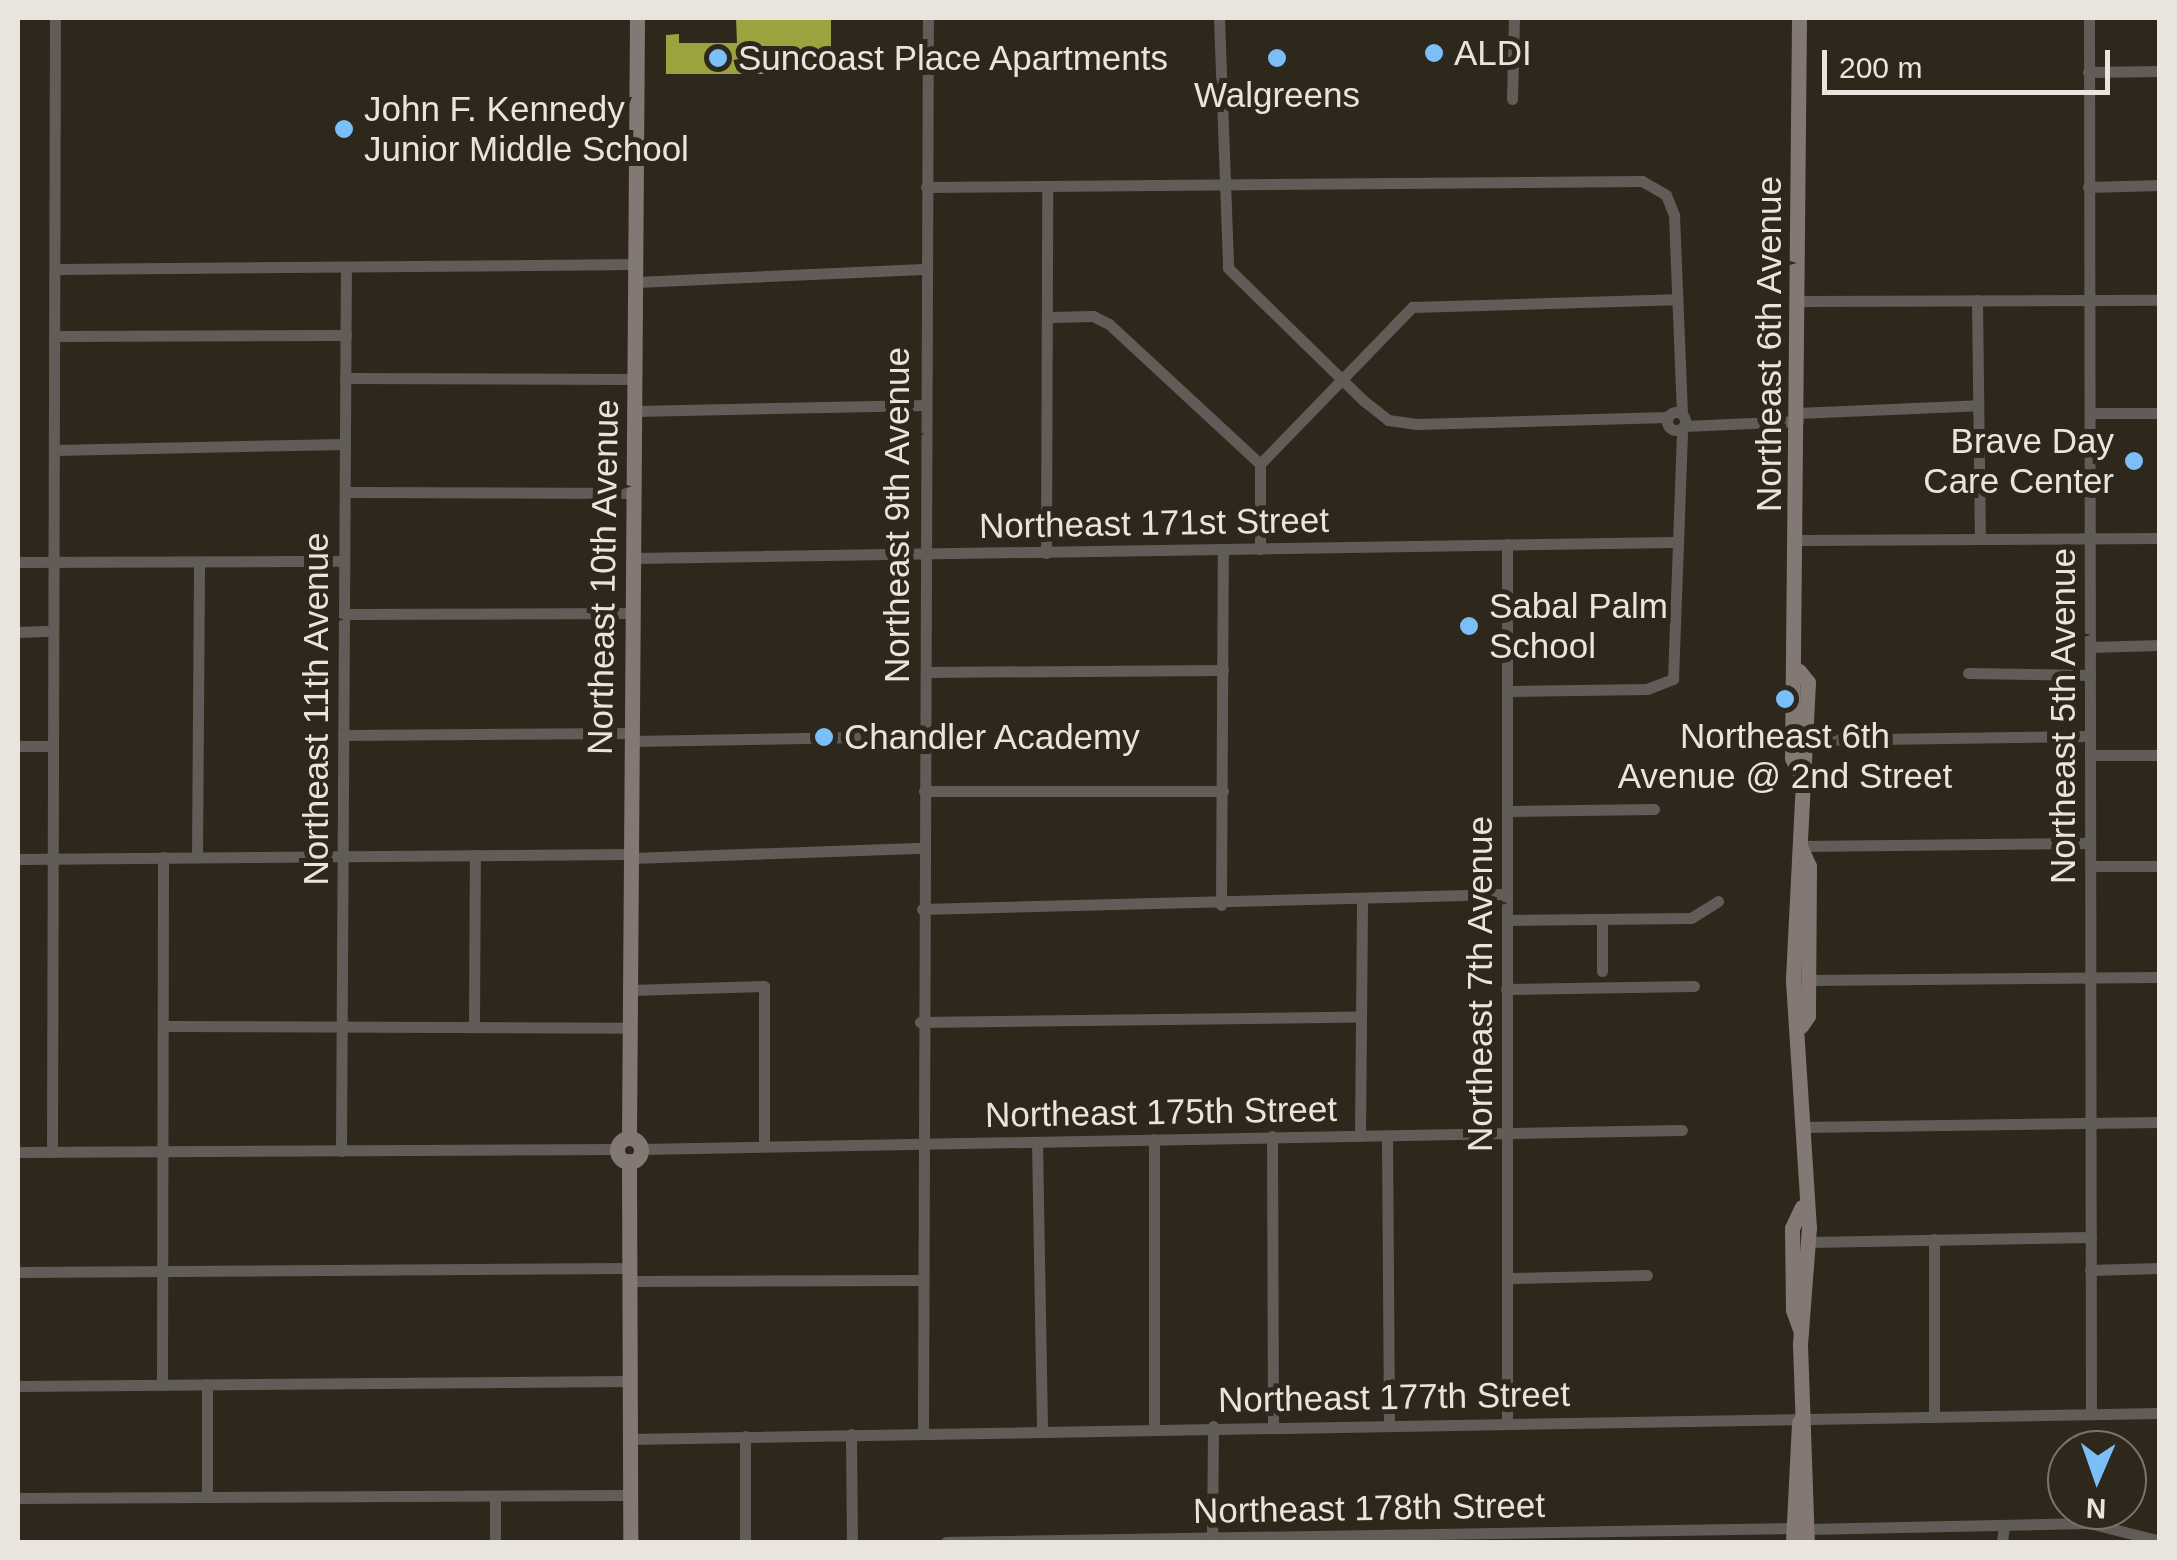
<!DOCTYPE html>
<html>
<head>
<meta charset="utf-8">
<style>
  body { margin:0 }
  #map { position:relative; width:2177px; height:1560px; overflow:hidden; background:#2e271c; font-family:Helvetica,sans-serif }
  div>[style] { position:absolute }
  .building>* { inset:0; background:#9ca23e }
  .street>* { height:11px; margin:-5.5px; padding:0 5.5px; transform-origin:5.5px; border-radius:5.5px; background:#625c59 }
  .street>.ring { margin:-5.5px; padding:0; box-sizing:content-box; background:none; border:11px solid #625c59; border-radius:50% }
  .secondary>* { height:15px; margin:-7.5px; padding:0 7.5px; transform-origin:7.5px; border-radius:7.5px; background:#837873 }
  .secondary>.ring { margin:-7.5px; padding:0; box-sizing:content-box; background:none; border:15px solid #837873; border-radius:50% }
  .dots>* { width:28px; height:28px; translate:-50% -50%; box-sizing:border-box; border:5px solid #2e271c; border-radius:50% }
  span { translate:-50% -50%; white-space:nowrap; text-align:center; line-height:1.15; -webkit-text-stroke:10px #2e271c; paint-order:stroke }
  .poi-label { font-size:35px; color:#e9e4dd }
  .left { translate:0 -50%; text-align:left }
  .right { translate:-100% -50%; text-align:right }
  .street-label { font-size:35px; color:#e9e4dd }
  .frame { position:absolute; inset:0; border:20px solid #e9e4dd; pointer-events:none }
  .north { position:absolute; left:2047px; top:1430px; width:100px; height:100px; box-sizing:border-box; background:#2e271c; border:2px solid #797369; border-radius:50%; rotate:182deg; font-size:28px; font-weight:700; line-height:40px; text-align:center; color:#e9e4dd }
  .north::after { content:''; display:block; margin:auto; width:35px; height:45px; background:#7abff8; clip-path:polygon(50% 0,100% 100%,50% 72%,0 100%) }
  .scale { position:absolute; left:1822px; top:50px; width:288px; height:45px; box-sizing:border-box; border:5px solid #e9e4dd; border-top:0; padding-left:12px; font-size:30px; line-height:35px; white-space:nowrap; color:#e9e4dd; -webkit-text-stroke:8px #2e271c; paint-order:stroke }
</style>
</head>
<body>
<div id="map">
  <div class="building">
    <i style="clip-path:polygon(736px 18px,831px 18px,831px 56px,771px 55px,771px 74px,666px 74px,666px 35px,679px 34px,679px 43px,737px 43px)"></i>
  </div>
  <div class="street">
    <i style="left:1219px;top:18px;width:250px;rotate:87.9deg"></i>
    <i style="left:1228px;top:268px;width:190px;rotate:44.4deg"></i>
    <i style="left:1364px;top:401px;width:31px;rotate:38deg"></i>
    <i style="left:1388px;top:420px;width:29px;rotate:8deg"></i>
    <i style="left:1417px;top:424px;width:251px;rotate:-1.6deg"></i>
    <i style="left:2089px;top:18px;width:1396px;rotate:89.92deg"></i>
    <i style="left:2088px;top:72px;width:72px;rotate:-0.8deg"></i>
    <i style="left:1512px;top:99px;width:81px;rotate:-88.6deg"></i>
    <i style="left:926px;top:187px;width:716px;rotate:-0.48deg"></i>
    <i style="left:1642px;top:181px;width:28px;rotate:30deg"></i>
    <i style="left:1666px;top:195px;width:22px;rotate:68deg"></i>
    <i style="left:1674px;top:215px;width:199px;rotate:87.7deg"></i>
    <i style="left:2088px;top:187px;width:72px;rotate:-1.6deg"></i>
    <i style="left:57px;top:269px;width:579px;rotate:-0.49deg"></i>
    <i style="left:636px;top:282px;width:287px;rotate:-2.6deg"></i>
    <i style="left:1977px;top:300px;width:239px;rotate:89.3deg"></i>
    <i style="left:1798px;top:301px;width:362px;rotate:-0.2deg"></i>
    <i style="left:1050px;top:317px;width:43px;rotate:-1.3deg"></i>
    <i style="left:1093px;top:316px;width:18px;rotate:27deg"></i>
    <i style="left:1109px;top:324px;width:206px;rotate:42.8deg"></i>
    <i style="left:56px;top:336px;width:290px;rotate:-0.2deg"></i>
    <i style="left:345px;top:378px;width:290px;rotate:0.2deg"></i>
    <i style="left:635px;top:411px;width:291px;rotate:-1.2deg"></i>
    <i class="ring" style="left:1667px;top:412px;width:7px;height:7px"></i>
    <i style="left:1798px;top:413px;width:180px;rotate:-2.5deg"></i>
    <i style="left:2091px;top:413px;width:69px"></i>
    <i style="left:1684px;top:426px;width:114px;rotate:-2.5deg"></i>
    <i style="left:54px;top:450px;width:291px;rotate:-1.2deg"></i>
    <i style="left:345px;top:492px;width:289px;rotate:0.2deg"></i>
    <i style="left:1799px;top:540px;width:361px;rotate:-0.3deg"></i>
    <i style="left:1260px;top:549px;width:85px;rotate:-90deg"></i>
    <i style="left:1260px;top:464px;width:219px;rotate:-45.9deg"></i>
    <i style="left:1412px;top:307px;width:263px;rotate:-1.7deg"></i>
    <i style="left:1046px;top:553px;width:363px;rotate:-89.8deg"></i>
    <i style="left:634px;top:558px;width:1040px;rotate:-0.88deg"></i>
    <i style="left:18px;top:562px;width:326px;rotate:-0.2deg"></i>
    <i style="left:344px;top:614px;width:290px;rotate:-0.2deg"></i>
    <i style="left:18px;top:632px;width:34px;rotate:-2deg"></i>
    <i style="left:2090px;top:647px;width:70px;rotate:-1.6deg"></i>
    <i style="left:926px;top:672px;width:297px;rotate:-0.4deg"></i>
    <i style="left:1968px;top:673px;width:122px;rotate:0.9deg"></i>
    <i style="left:1508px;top:691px;width:139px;rotate:-0.8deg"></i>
    <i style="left:1647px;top:689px;width:28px;rotate:-21deg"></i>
    <i style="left:1673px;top:679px;width:250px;rotate:-87.9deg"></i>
    <i style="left:343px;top:735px;width:289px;rotate:-0.4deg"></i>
    <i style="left:1807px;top:740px;width:283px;rotate:-0.8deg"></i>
    <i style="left:632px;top:741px;width:293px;rotate:-1deg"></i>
    <i style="left:18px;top:746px;width:34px"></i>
    <i style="left:2090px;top:755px;width:70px"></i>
    <i style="left:924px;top:791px;width:299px"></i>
    <i style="left:1508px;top:811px;width:146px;rotate:-0.8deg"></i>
    <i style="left:1800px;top:846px;width:290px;rotate:-0.6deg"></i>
    <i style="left:197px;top:857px;width:294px;rotate:-89.6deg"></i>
    <i style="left:631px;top:858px;width:292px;rotate:-2deg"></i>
    <i style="left:18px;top:859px;width:613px;rotate:-0.47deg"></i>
    <i style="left:2091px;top:866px;width:69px"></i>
    <i style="left:1221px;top:905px;width:356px;rotate:-89.7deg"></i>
    <i style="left:922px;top:909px;width:584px;rotate:-1.47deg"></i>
    <i style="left:1507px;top:920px;width:184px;rotate:-0.6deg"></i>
    <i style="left:1691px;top:918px;width:32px;rotate:-32deg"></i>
    <i style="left:1602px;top:971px;width:52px;rotate:-90deg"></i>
    <i style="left:1807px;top:980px;width:353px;rotate:-0.5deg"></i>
    <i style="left:1506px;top:989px;width:188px;rotate:-0.9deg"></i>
    <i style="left:630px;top:990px;width:134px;rotate:-1.7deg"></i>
    <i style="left:764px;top:986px;width:160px;rotate:90deg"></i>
    <i style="left:920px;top:1022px;width:440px;rotate:-0.7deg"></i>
    <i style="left:474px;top:1024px;width:169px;rotate:-89.7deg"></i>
    <i style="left:163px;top:1026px;width:466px;rotate:0.2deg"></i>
    <i style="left:1801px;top:1127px;width:359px;rotate:-0.8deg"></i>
    <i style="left:1272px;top:1136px;width:289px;rotate:89.8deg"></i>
    <i style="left:1360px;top:1136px;width:235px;rotate:-89.5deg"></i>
    <i style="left:1387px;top:1136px;width:287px;rotate:89.6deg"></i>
    <i style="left:1154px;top:1139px;width:289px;rotate:90deg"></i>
    <i style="left:1037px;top:1142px;width:288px;rotate:89deg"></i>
    <i style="left:641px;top:1149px;width:1041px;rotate:-1.05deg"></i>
    <i style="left:341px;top:1151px;width:883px;rotate:-89.68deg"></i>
    <i style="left:18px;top:1152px;width:599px;rotate:-0.29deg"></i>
    <i style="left:52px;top:1152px;width:1134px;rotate:-89.85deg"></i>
    <i style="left:1809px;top:1242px;width:282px;rotate:-1deg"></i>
    <i style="left:2090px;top:1270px;width:70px;rotate:-1.6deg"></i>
    <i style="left:18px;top:1272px;width:611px;rotate:-0.38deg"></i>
    <i style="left:1509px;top:1278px;width:138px;rotate:-1.2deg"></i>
    <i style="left:629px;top:1281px;width:292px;rotate:-0.2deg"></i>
    <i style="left:162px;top:1385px;width:528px;rotate:-89.89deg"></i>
    <i style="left:18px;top:1386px;width:611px;rotate:-0.47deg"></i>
    <i style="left:1934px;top:1417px;width:178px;rotate:-90deg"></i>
    <i style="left:1507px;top:1424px;width:880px;rotate:-90deg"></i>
    <i style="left:923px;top:1432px;width:1414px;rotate:-89.8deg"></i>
    <i style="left:851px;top:1434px;width:108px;rotate:89.5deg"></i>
    <i style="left:629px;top:1439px;width:1531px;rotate:-0.97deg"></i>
    <i style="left:495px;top:1496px;width:46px;rotate:90deg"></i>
    <i style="left:207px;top:1497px;width:113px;rotate:-90deg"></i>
    <i style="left:18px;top:1498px;width:612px;rotate:-0.28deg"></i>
    <i style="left:1807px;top:1529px;width:282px;rotate:-1.2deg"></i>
    <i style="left:2089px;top:1523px;width:73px;rotate:14.2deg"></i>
    <i style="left:745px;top:1542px;width:106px;rotate:-90deg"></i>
    <i style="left:946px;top:1542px;width:847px;rotate:-0.95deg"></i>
    <i style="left:1212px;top:1542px;width:116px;rotate:-89.5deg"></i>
    <i style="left:2002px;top:1542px;width:17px;rotate:-83deg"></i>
  </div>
  <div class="secondary">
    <i style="left:1799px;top:18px;width:740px;rotate:90.54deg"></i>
    <i style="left:1792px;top:758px;width:18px;rotate:63deg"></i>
    <i style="left:1799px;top:671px;width:14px;rotate:51deg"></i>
    <i style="left:1808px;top:682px;width:299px;rotate:92.9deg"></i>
    <i style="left:1793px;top:981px;width:247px;rotate:86.3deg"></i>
    <i style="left:1809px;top:1227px;width:118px;rotate:94.4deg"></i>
    <i style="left:1800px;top:1345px;width:197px;rotate:88deg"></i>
    <i style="left:1800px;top:846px;width:22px;rotate:66deg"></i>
    <i style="left:1809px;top:866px;width:150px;rotate:90.4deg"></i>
    <i style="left:1808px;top:1016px;width:12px;rotate:125deg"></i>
    <i style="left:629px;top:1138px;width:1120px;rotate:-89.59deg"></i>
    <i class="ring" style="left:617px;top:1138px;width:9px;height:9px"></i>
    <i style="left:629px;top:1161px;width:381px;rotate:89.8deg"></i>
    <i style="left:1801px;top:1332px;width:23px;rotate:-110deg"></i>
    <i style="left:1793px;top:1310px;width:82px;rotate:-90.7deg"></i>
    <i style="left:1792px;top:1228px;width:23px;rotate:-65deg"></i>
    <i style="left:1793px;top:1542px;width:120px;rotate:-87.1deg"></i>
  </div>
  <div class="dots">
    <i style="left:1434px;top:53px;background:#7abff8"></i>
    <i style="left:718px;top:58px;background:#7abff8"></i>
    <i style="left:1277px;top:58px;background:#7abff8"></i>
    <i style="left:344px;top:129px;background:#7abff8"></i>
    <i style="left:2134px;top:461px;background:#7abff8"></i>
    <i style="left:1469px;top:626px;background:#7abff8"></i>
    <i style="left:1785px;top:699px;background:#7abff8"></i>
    <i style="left:824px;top:737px;background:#7abff8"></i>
  </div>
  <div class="poi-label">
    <span class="left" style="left:1454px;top:53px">ALDI</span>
    <span class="left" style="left:738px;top:58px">Suncoast Place Apartments</span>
    <span style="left:1277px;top:95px">Walgreens</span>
    <span class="left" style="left:364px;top:129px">John F. Kennedy<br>Junior Middle School</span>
    <span class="right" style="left:2114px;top:461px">Brave Day<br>Care Center</span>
    <span class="left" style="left:1489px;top:626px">Sabal Palm<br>School</span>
    <span style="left:1785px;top:756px">Northeast 6th<br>Avenue @ 2nd Street</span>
    <span class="left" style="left:844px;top:737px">Chandler Academy</span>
  </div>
  <div class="street-label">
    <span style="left:1769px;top:344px;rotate:-90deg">Northeast 6th Avenue</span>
    <span style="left:897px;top:515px;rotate:-90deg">Northeast 9th Avenue</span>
    <span style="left:1154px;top:523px;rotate:-1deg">Northeast 171st Street</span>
    <span style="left:603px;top:577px;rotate:-89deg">Northeast 10th Avenue</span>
    <span style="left:316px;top:709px;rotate:-90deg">Northeast 11th Avenue</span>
    <span style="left:2063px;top:716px;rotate:-90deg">Northeast 5th Avenue</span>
    <span style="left:1480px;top:984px;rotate:-90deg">Northeast 7th Avenue</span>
    <span style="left:1161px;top:1112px;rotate:-1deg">Northeast 175th Street</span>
    <span style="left:1394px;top:1397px;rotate:-1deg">Northeast 177th Street</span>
    <span style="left:1369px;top:1508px;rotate:-1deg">Northeast 178th Street</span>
  </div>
  <div class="frame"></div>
  <div class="north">N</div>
  <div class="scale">200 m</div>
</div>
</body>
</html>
